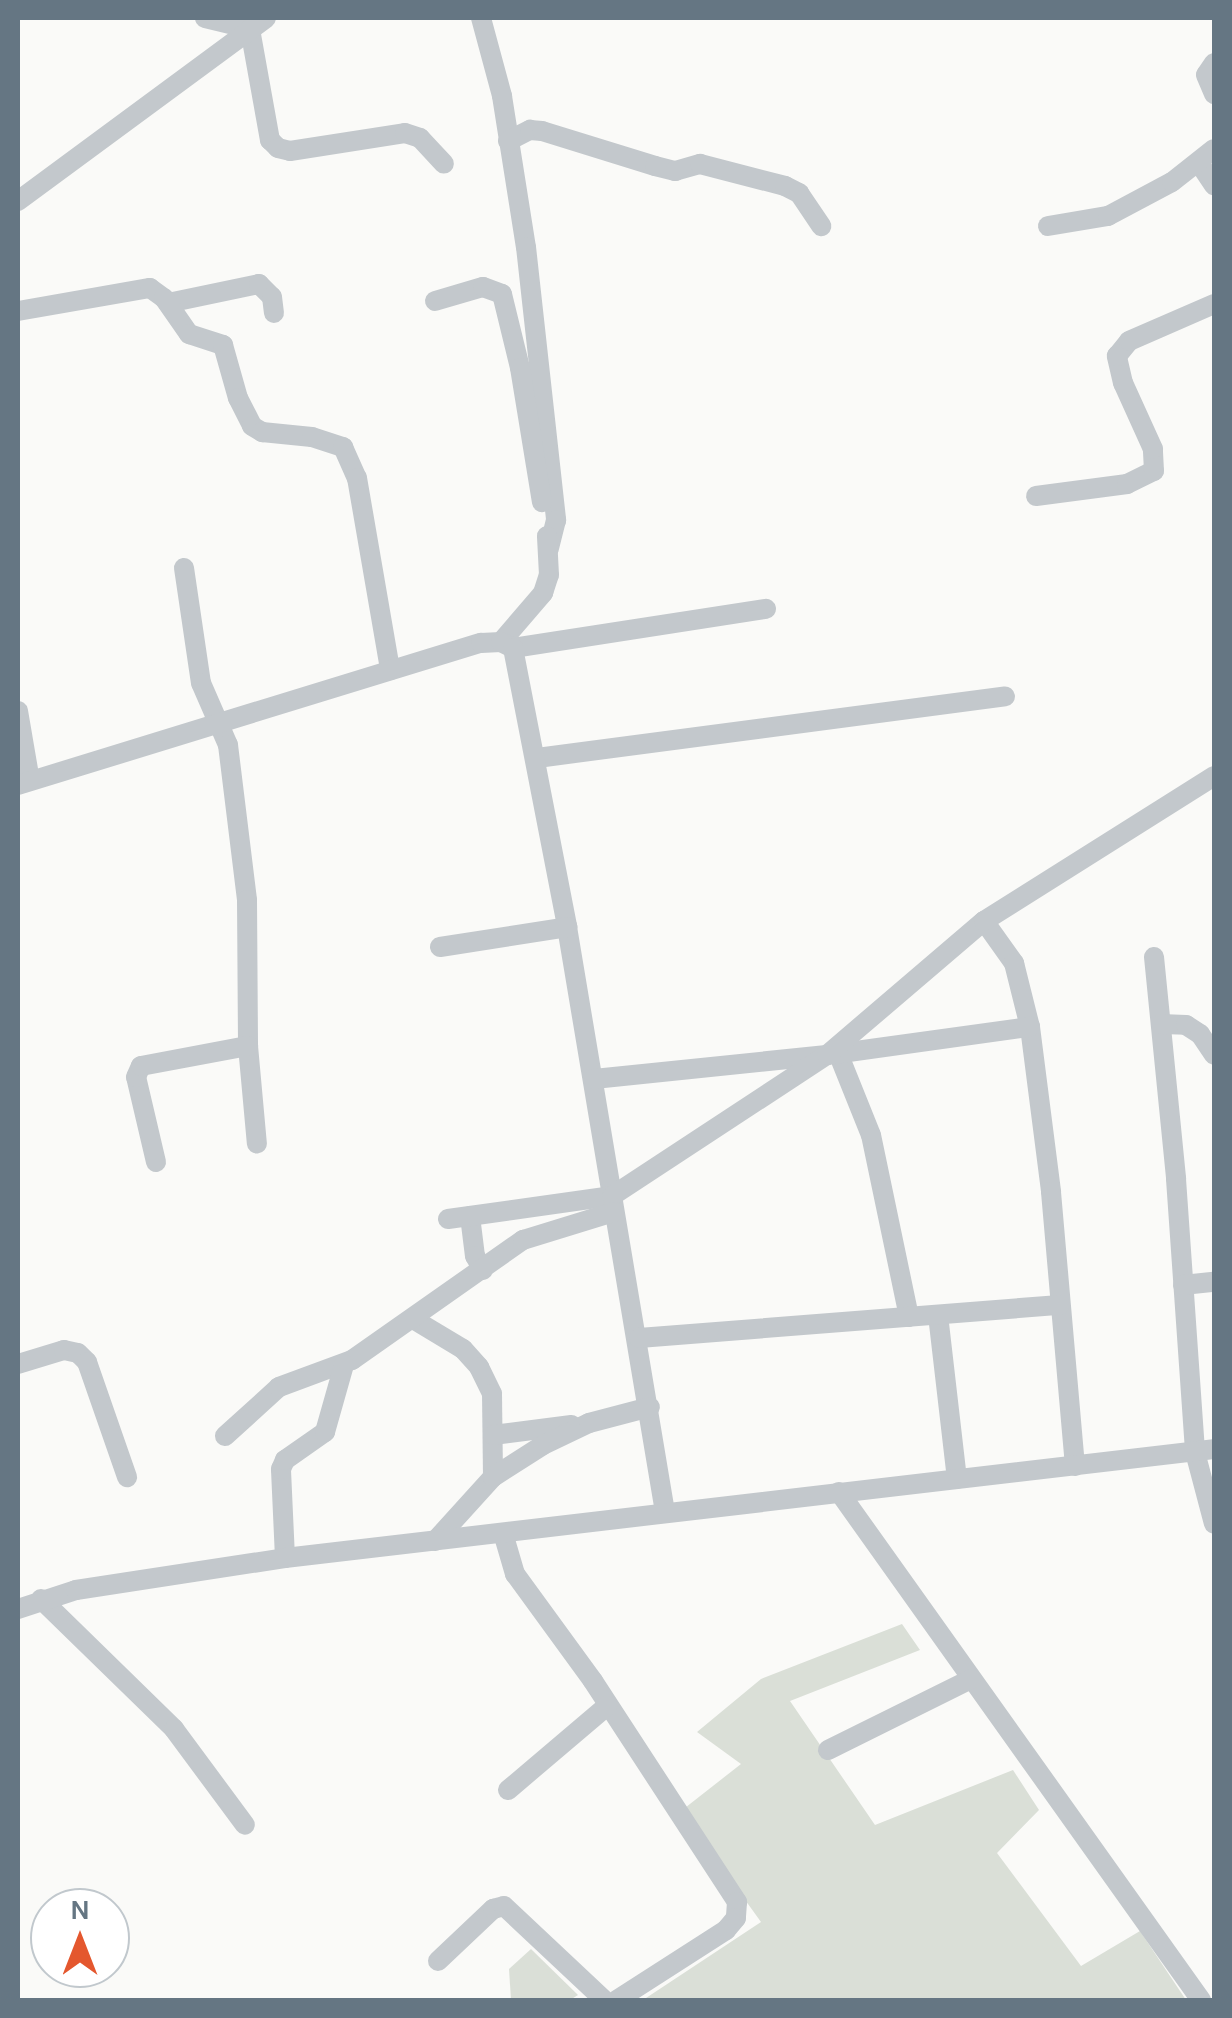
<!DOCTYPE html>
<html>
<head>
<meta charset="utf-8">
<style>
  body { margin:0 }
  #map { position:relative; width:1232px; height:2018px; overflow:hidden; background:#fafaf8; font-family:Karla,sans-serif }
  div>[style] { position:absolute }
  .green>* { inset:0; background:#dadfd7 }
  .minor>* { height:20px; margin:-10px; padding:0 10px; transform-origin:10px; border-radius:10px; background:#c3c8cc }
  span { translate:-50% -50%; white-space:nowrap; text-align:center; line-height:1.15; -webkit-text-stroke:10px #fff; paint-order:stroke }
  .frame { position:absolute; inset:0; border:20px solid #657683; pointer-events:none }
  .north { position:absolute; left:30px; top:1888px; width:100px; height:100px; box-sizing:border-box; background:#fff; border:2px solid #c1c8cd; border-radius:50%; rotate:0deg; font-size:28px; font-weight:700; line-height:40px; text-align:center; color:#657683 }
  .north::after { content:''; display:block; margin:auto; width:35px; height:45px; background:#e4572e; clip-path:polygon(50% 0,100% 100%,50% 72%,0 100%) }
</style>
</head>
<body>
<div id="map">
  <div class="green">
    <i style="clip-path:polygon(902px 1624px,920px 1650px,790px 1701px,875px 1825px,1013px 1770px,1039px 1810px,997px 1853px,1081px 1966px,1140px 1931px,1186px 2000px,643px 2000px,761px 1922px,681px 1811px,741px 1764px,697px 1732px,761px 1679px)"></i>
    <i style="clip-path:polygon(531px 1949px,578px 1995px,570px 2000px,511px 2000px,509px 1969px)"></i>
  </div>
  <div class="minor">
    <i style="left:205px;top:18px;width:46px;rotate:13.7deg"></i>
    <i style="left:250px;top:29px;width:113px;rotate:79.8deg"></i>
    <i style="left:270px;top:140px;width:11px;rotate:45deg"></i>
    <i style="left:278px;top:148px;width:12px;rotate:14deg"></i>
    <i style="left:290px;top:151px;width:116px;rotate:-8.9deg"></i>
    <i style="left:405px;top:133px;width:16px;rotate:18deg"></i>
    <i style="left:420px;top:138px;width:35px;rotate:47deg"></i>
    <i style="left:481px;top:18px;width:81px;rotate:74.9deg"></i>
    <i style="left:502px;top:96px;width:153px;rotate:81deg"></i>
    <i style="left:526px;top:247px;width:275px;rotate:83.7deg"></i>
    <i style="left:556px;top:520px;width:30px;rotate:104deg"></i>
    <i style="left:1214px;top:63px;width:14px;rotate:124deg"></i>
    <i style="left:1206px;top:75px;width:21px;rotate:67deg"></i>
    <i style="left:508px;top:141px;width:25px;rotate:-27deg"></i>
    <i style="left:530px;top:130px;width:12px;rotate:5deg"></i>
    <i style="left:542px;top:131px;width:118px;rotate:17.2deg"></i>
    <i style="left:655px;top:166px;width:21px;rotate:14deg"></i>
    <i style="left:675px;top:171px;width:26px;rotate:-16deg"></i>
    <i style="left:700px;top:164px;width:88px;rotate:14.5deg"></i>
    <i style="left:785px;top:186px;width:16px;rotate:27deg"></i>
    <i style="left:799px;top:193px;width:40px;rotate:56deg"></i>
    <i style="left:1199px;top:163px;width:27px;rotate:56deg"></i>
    <i style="left:18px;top:201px;width:308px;rotate:-36.4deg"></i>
    <i style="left:1048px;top:226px;width:61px;rotate:-9.5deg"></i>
    <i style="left:1108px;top:216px;width:72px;rotate:-28deg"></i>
    <i style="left:1172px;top:182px;width:53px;rotate:-38.2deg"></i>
    <i style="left:435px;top:301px;width:50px;rotate:-16.3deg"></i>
    <i style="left:483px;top:287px;width:20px;rotate:20deg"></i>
    <i style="left:502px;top:294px;width:76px;rotate:76.3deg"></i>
    <i style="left:520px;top:368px;width:136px;rotate:80.7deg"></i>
    <i style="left:168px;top:303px;width:93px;rotate:-11.8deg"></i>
    <i style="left:259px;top:284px;width:18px;rotate:45deg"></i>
    <i style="left:272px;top:297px;width:16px;rotate:83deg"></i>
    <i style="left:18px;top:311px;width:134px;rotate:-9.9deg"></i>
    <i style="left:150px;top:288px;width:17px;rotate:36deg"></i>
    <i style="left:164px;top:298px;width:44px;rotate:55.2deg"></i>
    <i style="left:189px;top:334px;width:36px;rotate:18deg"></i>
    <i style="left:223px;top:345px;width:55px;rotate:74.2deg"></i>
    <i style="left:238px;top:398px;width:31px;rotate:63deg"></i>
    <i style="left:252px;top:426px;width:12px;rotate:31deg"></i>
    <i style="left:262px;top:432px;width:50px;rotate:5.7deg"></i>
    <i style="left:312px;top:437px;width:33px;rotate:18deg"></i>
    <i style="left:343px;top:447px;width:34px;rotate:66deg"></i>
    <i style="left:357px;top:478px;width:195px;rotate:80.2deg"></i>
    <i style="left:1036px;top:496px;width:92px;rotate:-7.5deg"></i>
    <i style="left:1127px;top:484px;width:30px;rotate:-26deg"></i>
    <i style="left:1154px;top:471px;width:22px;rotate:-93deg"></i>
    <i style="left:1153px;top:449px;width:72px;rotate:-114.4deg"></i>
    <i style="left:1123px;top:383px;width:28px;rotate:-103deg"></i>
    <i style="left:1117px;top:356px;width:19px;rotate:-51deg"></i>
    <i style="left:1129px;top:341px;width:93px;rotate:-23.5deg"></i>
    <i style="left:184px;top:568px;width:116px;rotate:81.6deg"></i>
    <i style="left:201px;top:683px;width:68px;rotate:66.5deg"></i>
    <i style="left:228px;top:745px;width:156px;rotate:83deg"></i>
    <i style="left:247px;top:900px;width:146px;rotate:89.6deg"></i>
    <i style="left:248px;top:1046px;width:98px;rotate:84.8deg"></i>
    <i style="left:501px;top:642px;width:65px;rotate:-49.4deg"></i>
    <i style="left:543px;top:593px;width:19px;rotate:-72deg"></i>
    <i style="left:549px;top:575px;width:39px;rotate:-93deg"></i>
    <i style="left:513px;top:648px;width:256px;rotate:-8.8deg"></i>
    <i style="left:18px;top:711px;width:71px;rotate:80.3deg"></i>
    <i style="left:537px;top:758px;width:472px;rotate:-7.5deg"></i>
    <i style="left:18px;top:785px;width:484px;rotate:-17.1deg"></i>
    <i style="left:481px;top:643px;width:20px;rotate:-3deg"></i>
    <i style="left:501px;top:642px;width:13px;rotate:27deg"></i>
    <i style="left:513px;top:648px;width:284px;rotate:79deg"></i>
    <i style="left:567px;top:927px;width:593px;rotate:80.49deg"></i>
    <i style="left:984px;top:921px;width:52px;rotate:54.5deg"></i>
    <i style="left:1014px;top:963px;width:66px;rotate:76deg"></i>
    <i style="left:1030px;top:1027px;width:166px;rotate:82.7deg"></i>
    <i style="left:1051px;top:1192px;width:275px;rotate:85deg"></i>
    <i style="left:440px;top:947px;width:129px;rotate:-8.9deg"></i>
    <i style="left:1154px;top:957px;width:223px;rotate:84.3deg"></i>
    <i style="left:1176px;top:1179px;width:274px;rotate:86deg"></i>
    <i style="left:1195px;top:1452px;width:74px;rotate:75.2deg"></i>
    <i style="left:1161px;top:1024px;width:25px;rotate:2deg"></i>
    <i style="left:1186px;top:1025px;width:17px;rotate:33deg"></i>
    <i style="left:1200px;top:1034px;width:25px;rotate:56deg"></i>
    <i style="left:838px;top:1053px;width:88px;rotate:68.1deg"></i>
    <i style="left:871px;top:1135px;width:186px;rotate:78.2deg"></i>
    <i style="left:594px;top:1079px;width:234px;rotate:-5.9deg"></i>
    <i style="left:827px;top:1055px;width:205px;rotate:-7.9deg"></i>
    <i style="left:156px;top:1162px;width:87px;rotate:-103.2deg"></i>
    <i style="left:136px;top:1077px;width:12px;rotate:-66deg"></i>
    <i style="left:141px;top:1066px;width:109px;rotate:-10.6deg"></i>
    <i style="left:470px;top:1216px;width:40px;rotate:82.9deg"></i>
    <i style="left:475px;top:1256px;width:16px;rotate:60deg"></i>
    <i style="left:448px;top:1219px;width:166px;rotate:-8deg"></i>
    <i style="left:612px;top:1196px;width:257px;rotate:-33.3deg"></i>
    <i style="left:827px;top:1055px;width:206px;rotate:-40.5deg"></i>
    <i style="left:984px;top:921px;width:272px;rotate:-32.2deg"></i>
    <i style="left:1183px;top:1285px;width:31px;rotate:-6deg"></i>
    <i style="left:938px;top:1315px;width:165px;rotate:83.4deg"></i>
    <i style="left:413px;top:1319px;width:58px;rotate:31deg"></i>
    <i style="left:463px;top:1349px;width:24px;rotate:48deg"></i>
    <i style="left:479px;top:1367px;width:30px;rotate:64deg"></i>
    <i style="left:492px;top:1394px;width:83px;rotate:89.3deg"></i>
    <i style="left:639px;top:1338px;width:422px;rotate:-4.5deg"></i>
    <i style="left:18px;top:1364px;width:48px;rotate:-16.9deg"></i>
    <i style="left:64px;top:1350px;width:14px;rotate:12deg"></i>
    <i style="left:78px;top:1353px;width:13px;rotate:45deg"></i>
    <i style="left:87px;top:1362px;width:122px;rotate:70.8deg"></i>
    <i style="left:493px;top:1435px;width:79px;rotate:-7.3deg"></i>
    <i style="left:225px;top:1436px;width:73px;rotate:-42.2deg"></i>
    <i style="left:279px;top:1387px;width:78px;rotate:-20.3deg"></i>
    <i style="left:352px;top:1360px;width:209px;rotate:-35.1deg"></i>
    <i style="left:523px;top:1240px;width:95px;rotate:-17.1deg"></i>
    <i style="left:839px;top:1492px;width:624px;rotate:54.53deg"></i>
    <i style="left:503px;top:1533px;width:43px;rotate:73.7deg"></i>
    <i style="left:515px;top:1574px;width:132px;rotate:53.9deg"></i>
    <i style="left:593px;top:1681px;width:264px;rotate:56.9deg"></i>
    <i style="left:737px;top:1902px;width:16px;rotate:94deg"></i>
    <i style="left:736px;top:1918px;width:16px;rotate:130deg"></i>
    <i style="left:726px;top:1930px;width:130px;rotate:147.3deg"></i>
    <i style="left:435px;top:1541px;width:86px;rotate:-47.8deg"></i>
    <i style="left:493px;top:1477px;width:59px;rotate:-32.6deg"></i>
    <i style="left:543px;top:1445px;width:51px;rotate:-25.6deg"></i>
    <i style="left:589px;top:1423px;width:63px;rotate:-14.7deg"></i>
    <i style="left:285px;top:1558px;width:89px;rotate:-92.6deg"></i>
    <i style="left:281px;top:1469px;width:10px;rotate:-66deg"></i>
    <i style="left:285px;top:1460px;width:49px;rotate:-35deg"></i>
    <i style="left:325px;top:1432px;width:70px;rotate:-74.2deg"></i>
    <i style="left:41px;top:1599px;width:186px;rotate:44.3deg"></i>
    <i style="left:174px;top:1729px;width:119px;rotate:53.5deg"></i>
    <i style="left:18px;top:1609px;width:61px;rotate:-18.1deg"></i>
    <i style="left:76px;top:1590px;width:211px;rotate:-8.7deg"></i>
    <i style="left:285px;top:1558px;width:935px;rotate:-6.69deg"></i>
    <i style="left:828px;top:1750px;width:160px;rotate:-26.4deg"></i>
    <i style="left:508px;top:1790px;width:130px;rotate:-40.3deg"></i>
    <i style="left:438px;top:1961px;width:76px;rotate:-43.4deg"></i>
    <i style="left:493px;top:1909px;width:11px;rotate:-15deg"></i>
    <i style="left:504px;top:1906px;width:137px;rotate:43.2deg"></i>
  </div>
  <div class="frame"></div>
  <div class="north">N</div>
</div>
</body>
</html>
